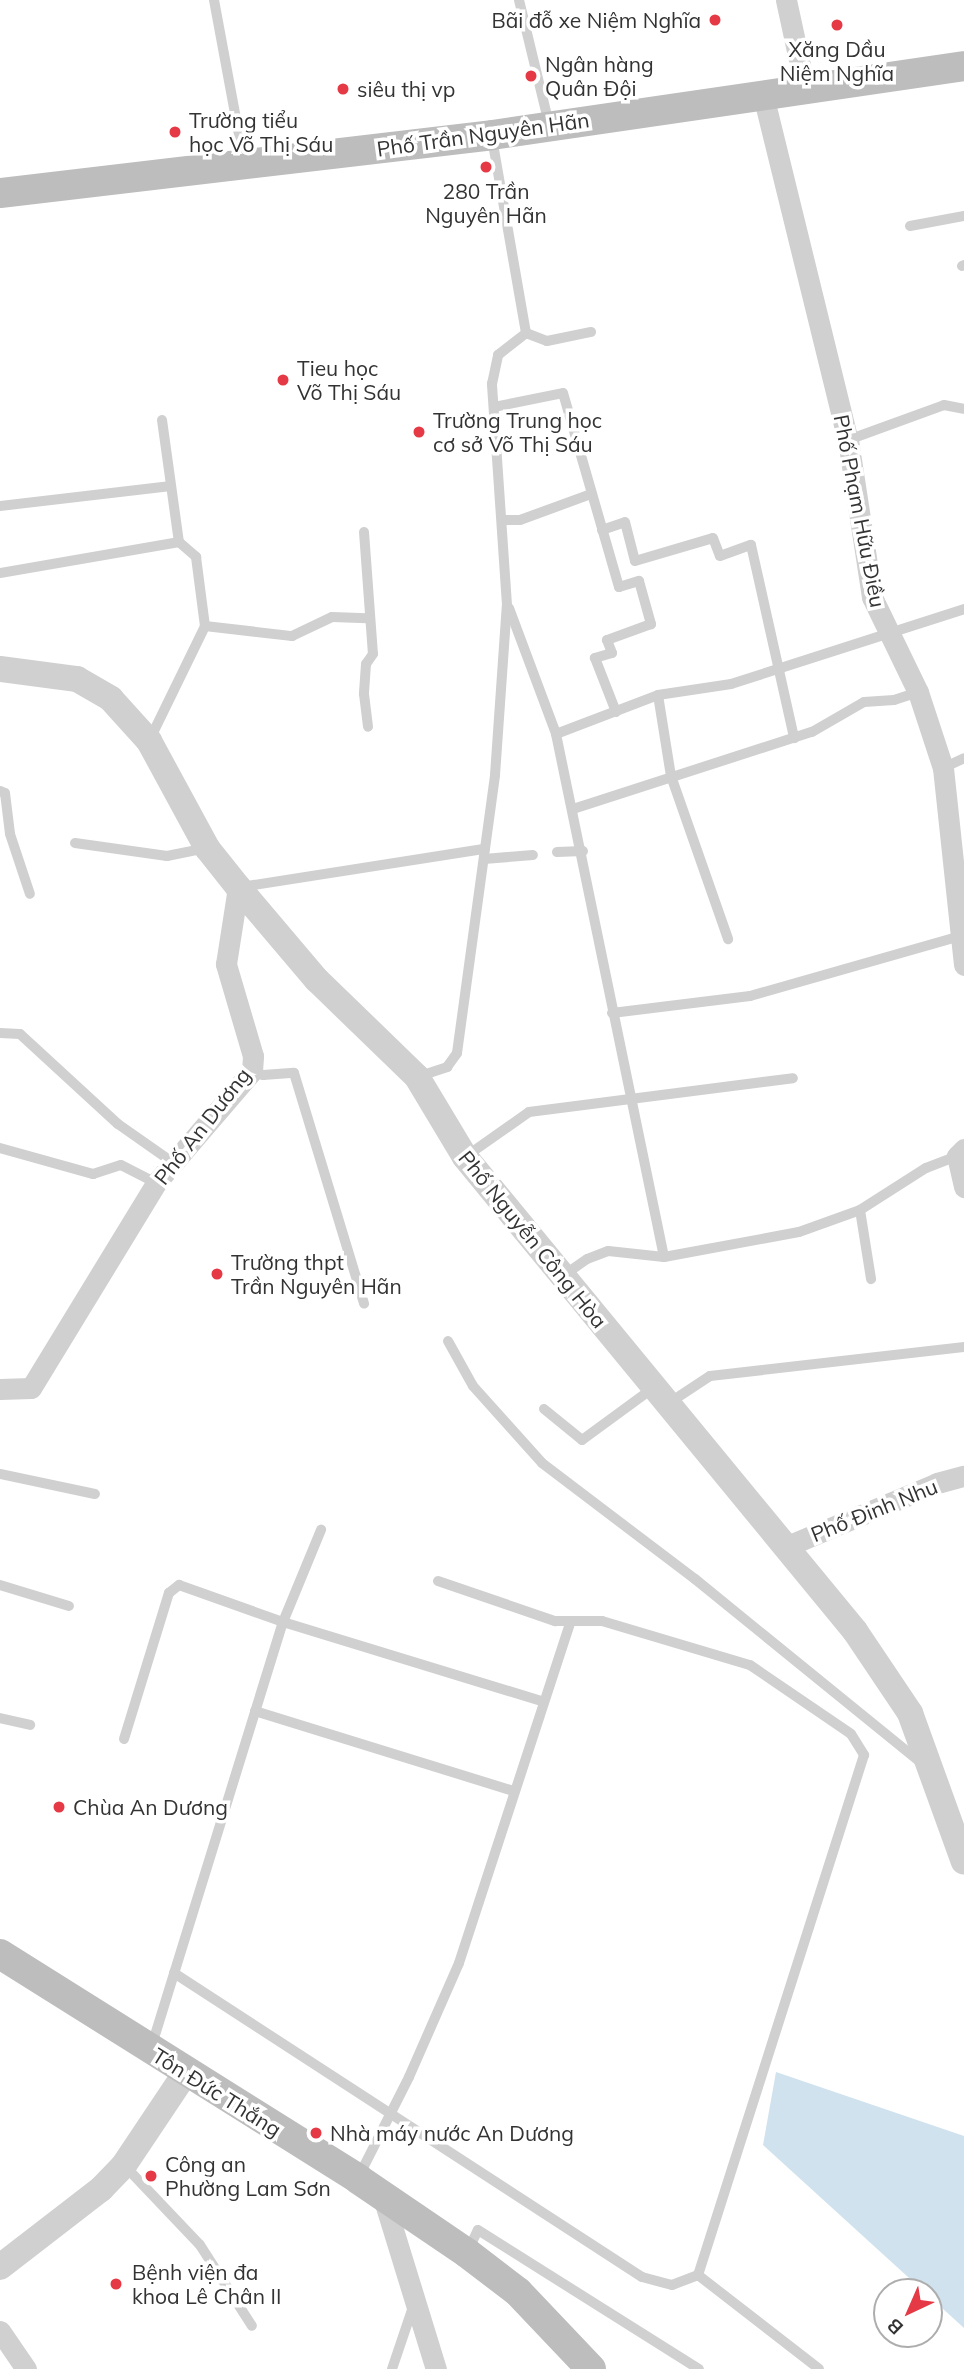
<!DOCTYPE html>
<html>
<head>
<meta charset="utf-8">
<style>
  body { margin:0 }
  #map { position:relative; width:964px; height:2369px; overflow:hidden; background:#fff; font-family:Mulish,sans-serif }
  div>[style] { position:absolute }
  .water>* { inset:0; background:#cfe2ee }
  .service>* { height:10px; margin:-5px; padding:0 5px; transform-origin:5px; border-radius:5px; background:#d0d0d0 }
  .minor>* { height:21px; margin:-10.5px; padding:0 10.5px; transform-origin:10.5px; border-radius:10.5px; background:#d0d0d0 }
  .tertiary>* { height:26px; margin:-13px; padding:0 13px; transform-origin:13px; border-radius:13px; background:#d0d0d0 }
  .secondary>* { height:30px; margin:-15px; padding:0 15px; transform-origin:15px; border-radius:15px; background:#bdbdbd }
  .dots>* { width:19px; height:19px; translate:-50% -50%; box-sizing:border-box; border:4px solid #fff; border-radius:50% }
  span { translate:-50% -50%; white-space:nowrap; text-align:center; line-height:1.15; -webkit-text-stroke:7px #fff; paint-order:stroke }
  .poi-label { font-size:21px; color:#333 }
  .right { translate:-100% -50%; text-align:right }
  .left { translate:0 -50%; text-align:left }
  .street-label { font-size:21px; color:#333 }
  .north { position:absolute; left:873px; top:2278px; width:70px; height:70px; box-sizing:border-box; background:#fff; border:2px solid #adadad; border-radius:50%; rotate:224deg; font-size:19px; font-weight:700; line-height:28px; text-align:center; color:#333 }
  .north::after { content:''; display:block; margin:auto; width:24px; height:32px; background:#e63946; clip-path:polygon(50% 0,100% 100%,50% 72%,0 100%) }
</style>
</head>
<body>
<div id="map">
  <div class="water">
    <i style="clip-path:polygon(776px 2072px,964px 2136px,964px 2328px,763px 2145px)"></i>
  </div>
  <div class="service">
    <i style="left:214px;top:0;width:165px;rotate:79.5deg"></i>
    <i style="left:519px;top:0;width:128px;rotate:76.4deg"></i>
    <i style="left:910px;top:226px;width:55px;rotate:-10.5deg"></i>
    <i style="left:962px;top:266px;width:2px;rotate:-27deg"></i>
    <i style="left:526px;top:333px;width:22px;rotate:21deg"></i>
    <i style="left:547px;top:341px;width:45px;rotate:-11.6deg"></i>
    <i style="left:494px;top:407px;width:70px;rotate:-11.5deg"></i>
    <i style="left:563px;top:393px;width:202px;rotate:73.9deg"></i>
    <i style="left:619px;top:587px;width:21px;rotate:-17deg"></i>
    <i style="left:639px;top:581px;width:45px;rotate:74.4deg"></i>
    <i style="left:651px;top:624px;width:47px;rotate:160deg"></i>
    <i style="left:607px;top:640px;width:14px;rotate:69deg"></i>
    <i style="left:612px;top:653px;width:18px;rotate:164deg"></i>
    <i style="left:595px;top:658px;width:58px;rotate:68.7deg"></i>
    <i style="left:162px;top:420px;width:123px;rotate:82.1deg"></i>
    <i style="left:179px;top:542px;width:23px;rotate:41deg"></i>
    <i style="left:196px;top:557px;width:70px;rotate:82.6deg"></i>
    <i style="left:848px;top:440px;width:102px;rotate:-20deg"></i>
    <i style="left:944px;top:405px;width:20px;rotate:11deg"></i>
    <i style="left:0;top:506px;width:170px;rotate:-6.7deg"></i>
    <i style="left:502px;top:520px;width:18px"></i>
    <i style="left:520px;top:520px;width:76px;rotate:-20.1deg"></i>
    <i style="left:602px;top:530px;width:24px;rotate:-19deg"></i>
    <i style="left:625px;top:522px;width:40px;rotate:75.6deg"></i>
    <i style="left:635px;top:561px;width:81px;rotate:-16.4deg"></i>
    <i style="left:713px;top:538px;width:19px;rotate:69deg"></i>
    <i style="left:720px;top:556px;width:33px;rotate:-20deg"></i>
    <i style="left:751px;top:545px;width:198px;rotate:77.4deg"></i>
    <i style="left:364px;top:532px;width:122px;rotate:85.8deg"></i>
    <i style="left:373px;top:654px;width:12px;rotate:125deg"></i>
    <i style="left:366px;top:664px;width:30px;rotate:94deg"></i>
    <i style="left:364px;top:694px;width:33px;rotate:83deg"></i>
    <i style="left:0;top:573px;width:182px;rotate:-9.8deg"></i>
    <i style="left:509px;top:608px;width:134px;rotate:69.5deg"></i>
    <i style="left:556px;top:734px;width:534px;rotate:78.33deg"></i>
    <i style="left:664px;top:1257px;width:56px;rotate:-173.9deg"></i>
    <i style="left:608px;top:1251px;width:22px;rotate:159deg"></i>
    <i style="left:587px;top:1259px;width:29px;rotate:145deg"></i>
    <i style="left:658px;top:695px;width:82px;rotate:80.9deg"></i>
    <i style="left:671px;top:776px;width:173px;rotate:70.7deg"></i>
    <i style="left:556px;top:734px;width:109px;rotate:-20.9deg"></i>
    <i style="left:658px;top:695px;width:74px;rotate:-8.6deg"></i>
    <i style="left:731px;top:684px;width:245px;rotate:-17.8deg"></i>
    <i style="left:150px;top:739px;width:126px;rotate:-64deg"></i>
    <i style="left:205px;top:626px;width:88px;rotate:6.6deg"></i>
    <i style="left:292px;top:636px;width:44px;rotate:-25.4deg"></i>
    <i style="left:332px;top:617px;width:35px;rotate:2deg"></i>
    <i style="left:943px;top:768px;width:23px;rotate:-25deg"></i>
    <i style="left:0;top:791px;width:5px;rotate:22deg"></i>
    <i style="left:5px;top:793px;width:41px;rotate:83deg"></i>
    <i style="left:10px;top:834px;width:63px;rotate:71.6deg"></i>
    <i style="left:573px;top:809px;width:251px;rotate:-17.9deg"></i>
    <i style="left:812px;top:732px;width:60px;rotate:-30deg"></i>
    <i style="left:864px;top:702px;width:30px;rotate:-4deg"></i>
    <i style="left:894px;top:700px;width:25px;rotate:-18deg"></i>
    <i style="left:75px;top:843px;width:93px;rotate:8deg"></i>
    <i style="left:167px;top:856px;width:41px;rotate:-11.3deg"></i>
    <i style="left:557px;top:852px;width:26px;rotate:-2deg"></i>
    <i style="left:484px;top:859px;width:49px;rotate:-4.7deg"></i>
    <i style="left:241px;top:887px;width:247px;rotate:-8.9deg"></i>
    <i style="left:612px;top:1013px;width:139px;rotate:-7deg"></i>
    <i style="left:750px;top:996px;width:218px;rotate:-15.9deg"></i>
    <i style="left:0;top:1033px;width:20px;rotate:3deg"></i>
    <i style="left:20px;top:1034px;width:133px;rotate:42.6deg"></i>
    <i style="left:118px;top:1124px;width:66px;rotate:35.1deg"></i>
    <i style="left:252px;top:1071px;width:12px;rotate:20deg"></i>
    <i style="left:263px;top:1075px;width:31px;rotate:-4deg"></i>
    <i style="left:294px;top:1073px;width:241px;rotate:73.1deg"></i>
    <i style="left:417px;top:1077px;width:32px;rotate:-18deg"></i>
    <i style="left:447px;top:1067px;width:17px;rotate:-54deg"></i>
    <i style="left:457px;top:1053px;width:281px;rotate:-82.2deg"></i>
    <i style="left:495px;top:775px;width:170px;rotate:-86deg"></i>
    <i style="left:507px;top:605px;width:222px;rotate:-93.9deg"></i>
    <i style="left:492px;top:384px;width:30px;rotate:-78deg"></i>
    <i style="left:498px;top:355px;width:36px;rotate:-38deg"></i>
    <i style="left:526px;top:333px;width:198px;rotate:-99.9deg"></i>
    <i style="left:0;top:1148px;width:97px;rotate:15.6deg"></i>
    <i style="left:93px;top:1174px;width:29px;rotate:-18deg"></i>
    <i style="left:121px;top:1165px;width:39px;rotate:27deg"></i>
    <i style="left:465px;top:1157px;width:78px;rotate:-35.1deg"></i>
    <i style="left:529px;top:1112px;width:266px;rotate:-7.3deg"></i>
    <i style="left:860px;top:1210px;width:70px;rotate:80.9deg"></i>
    <i style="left:664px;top:1257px;width:137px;rotate:-10.5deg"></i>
    <i style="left:799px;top:1232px;width:65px;rotate:-19.8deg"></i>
    <i style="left:860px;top:1210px;width:78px;rotate:-32.5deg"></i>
    <i style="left:926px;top:1168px;width:33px;rotate:-21deg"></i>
    <i style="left:448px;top:1341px;width:51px;rotate:60.9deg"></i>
    <i style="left:473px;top:1386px;width:103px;rotate:48.1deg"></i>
    <i style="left:542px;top:1463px;width:192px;rotate:37.2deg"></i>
    <i style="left:695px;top:1579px;width:290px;rotate:39.1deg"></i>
    <i style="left:669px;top:1403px;width:49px;rotate:-33.4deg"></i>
    <i style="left:710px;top:1376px;width:256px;rotate:-6.5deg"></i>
    <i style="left:544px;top:1409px;width:49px;rotate:39.2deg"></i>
    <i style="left:582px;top:1440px;width:88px;rotate:-36.2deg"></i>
    <i style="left:0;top:1474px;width:97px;rotate:11.9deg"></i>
    <i style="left:438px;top:1581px;width:124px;rotate:18.9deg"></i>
    <i style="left:555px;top:1621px;width:47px"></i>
    <i style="left:602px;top:1621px;width:154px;rotate:16.6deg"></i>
    <i style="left:750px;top:1665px;width:122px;rotate:34.3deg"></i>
    <i style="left:851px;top:1734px;width:25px;rotate:58deg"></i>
    <i style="left:864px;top:1755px;width:546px;rotate:107.7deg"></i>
    <i style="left:0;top:1585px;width:72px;rotate:16.9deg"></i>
    <i style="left:255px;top:1711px;width:271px;rotate:17.2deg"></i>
    <i style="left:0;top:1718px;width:31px;rotate:13deg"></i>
    <i style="left:124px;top:1739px;width:153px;rotate:-72.9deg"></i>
    <i style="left:169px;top:1593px;width:13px;rotate:-39deg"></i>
    <i style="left:179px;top:1585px;width:110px;rotate:19.6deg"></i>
    <i style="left:283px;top:1622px;width:271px;rotate:17deg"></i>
    <i style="left:174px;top:1973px;width:558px;rotate:33.01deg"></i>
    <i style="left:642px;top:2277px;width:31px;rotate:15deg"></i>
    <i style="left:672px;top:2285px;width:28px;rotate:-21deg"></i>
    <i style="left:698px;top:2275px;width:153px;rotate:37.8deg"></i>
    <i style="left:151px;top:2048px;width:446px;rotate:-72.8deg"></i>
    <i style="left:283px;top:1622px;width:100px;rotate:-67.6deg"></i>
    <i style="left:124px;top:2165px;width:110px;rotate:46.5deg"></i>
    <i style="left:200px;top:2245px;width:96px;rotate:57.3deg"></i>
    <i style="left:359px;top:2176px;width:111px;rotate:-63.2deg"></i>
    <i style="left:409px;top:2077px;width:124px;rotate:-66.3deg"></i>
    <i style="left:459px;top:1963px;width:358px;rotate:-71.9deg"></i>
    <i style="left:468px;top:2251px;width:23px;rotate:-65deg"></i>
    <i style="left:478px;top:2230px;width:261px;rotate:32.2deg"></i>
    <i style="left:392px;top:2369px;width:65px;rotate:-71.3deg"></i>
  </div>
  <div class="minor">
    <i style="left:786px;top:0;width:90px;rotate:77.8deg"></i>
    <i style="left:763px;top:95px;width:355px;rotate:76.2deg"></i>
    <i style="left:848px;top:440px;width:159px;rotate:81.3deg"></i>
    <i style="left:872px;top:597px;width:106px;rotate:64.2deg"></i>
    <i style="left:918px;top:692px;width:80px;rotate:71.8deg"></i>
    <i style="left:943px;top:768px;width:198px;rotate:83.9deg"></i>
    <i style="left:964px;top:1149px;width:10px;rotate:135deg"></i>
    <i style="left:957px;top:1156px;width:32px;rotate:77deg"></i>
    <i style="left:0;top:1389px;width:31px;rotate:-2deg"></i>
    <i style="left:31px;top:1388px;width:240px;rotate:-58.6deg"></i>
    <i style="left:156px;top:1183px;width:148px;rotate:-49.4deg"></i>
    <i style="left:252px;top:1071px;width:15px;rotate:-86deg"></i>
    <i style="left:253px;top:1056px;width:96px;rotate:-106.4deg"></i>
    <i style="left:226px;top:964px;width:78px;rotate:-81.1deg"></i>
    <i style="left:785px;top:1547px;width:165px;rotate:-22.8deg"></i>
    <i style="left:937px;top:1483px;width:28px;rotate:-15deg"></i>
    <i style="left:383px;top:2197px;width:180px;rotate:72.9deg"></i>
    <i style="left:0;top:2331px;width:46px;rotate:55.6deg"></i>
  </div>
  <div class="tertiary">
    <i style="left:0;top:669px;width:78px;rotate:7.4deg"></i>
    <i style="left:77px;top:679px;width:39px;rotate:30deg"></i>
    <i style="left:111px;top:699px;width:57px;rotate:47.9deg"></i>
    <i style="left:149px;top:741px;width:122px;rotate:61.5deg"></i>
    <i style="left:207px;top:848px;width:50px;rotate:51.5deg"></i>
    <i style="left:238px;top:887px;width:122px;rotate:49.7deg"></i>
    <i style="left:317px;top:980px;width:139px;rotate:44.1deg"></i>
    <i style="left:417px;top:1077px;width:93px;rotate:59deg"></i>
    <i style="left:465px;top:1157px;width:614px;rotate:50.55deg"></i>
    <i style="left:855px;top:1631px;width:99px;rotate:56.1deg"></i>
    <i style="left:910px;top:1713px;width:158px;rotate:70.1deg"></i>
    <i style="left:0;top:2267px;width:128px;rotate:-37.7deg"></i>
    <i style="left:101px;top:2189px;width:33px;rotate:-46deg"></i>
    <i style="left:124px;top:2165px;width:110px;rotate:-56.2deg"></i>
  </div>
  <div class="secondary">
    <i style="left:0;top:193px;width:495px;rotate:-6.7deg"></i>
    <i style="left:492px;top:135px;width:477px;rotate:-8.3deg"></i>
    <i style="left:0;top:1954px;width:423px;rotate:32.1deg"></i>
    <i style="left:358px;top:2179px;width:132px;rotate:34.2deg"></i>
    <i style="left:467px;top:2253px;width:64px;rotate:37.4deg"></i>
    <i style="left:518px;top:2292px;width:106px;rotate:46.5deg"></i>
  </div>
  <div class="dots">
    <i style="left:715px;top:20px;background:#e63946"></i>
    <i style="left:837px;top:25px;background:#e63946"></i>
    <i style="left:531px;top:76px;background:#e63946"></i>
    <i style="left:343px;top:89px;background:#e63946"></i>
    <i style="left:175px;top:132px;background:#e63946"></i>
    <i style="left:486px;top:167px;background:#e63946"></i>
    <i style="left:283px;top:380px;background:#e63946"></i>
    <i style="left:419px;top:432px;background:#e63946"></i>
    <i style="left:217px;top:1274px;background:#e63946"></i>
    <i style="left:59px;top:1807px;background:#e63946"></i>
    <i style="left:316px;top:2133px;background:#e63946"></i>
    <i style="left:151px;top:2176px;background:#e63946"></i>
    <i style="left:116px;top:2284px;background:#e63946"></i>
  </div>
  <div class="poi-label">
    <span class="right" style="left:701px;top:20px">Bãi đỗ xe Niệm Nghĩa</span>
    <span style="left:837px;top:61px">Xăng Dầu<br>Niệm Nghĩa</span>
    <span class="left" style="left:545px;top:76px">Ngân hàng<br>Quân Đội</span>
    <span class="left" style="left:357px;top:89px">siêu thị vp</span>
    <span class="left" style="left:189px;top:132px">Trường tiểu<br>học Võ Thị Sáu</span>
    <span style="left:486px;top:203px">280 Trần<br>Nguyên Hãn</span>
    <span class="left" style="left:297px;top:380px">Tieu học<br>Võ Thị Sáu</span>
    <span class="left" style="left:433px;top:432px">Trường Trung học<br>cơ sở Võ Thị Sáu</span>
    <span class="left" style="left:231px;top:1274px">Trường thpt<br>Trần Nguyên Hãn</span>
    <span class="left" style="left:73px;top:1807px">Chùa An Dương</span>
    <span class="left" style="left:330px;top:2133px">Nhà máy nước An Dương</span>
    <span class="left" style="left:165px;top:2176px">Công an<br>Phường Lam Sơn</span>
    <span class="left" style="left:132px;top:2284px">Bệnh viện đa<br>khoa Lê Chân II</span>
  </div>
  <div class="street-label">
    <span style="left:483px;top:134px;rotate:-8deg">Phố Trần Nguyên Hãn</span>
    <span style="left:860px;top:511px;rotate:79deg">Phố Phạm Hữu Điều</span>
    <span style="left:202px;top:1126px;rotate:-52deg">Phố An Dương</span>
    <span style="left:533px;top:1239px;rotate:51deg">Phố Nguyễn Công Hòa</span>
    <span style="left:874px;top:1510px;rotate:-22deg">Phố Đinh Nhu</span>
    <span style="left:217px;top:2092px;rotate:32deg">Tôn Đức Thắng</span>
  </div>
  <div class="north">B</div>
</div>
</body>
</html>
